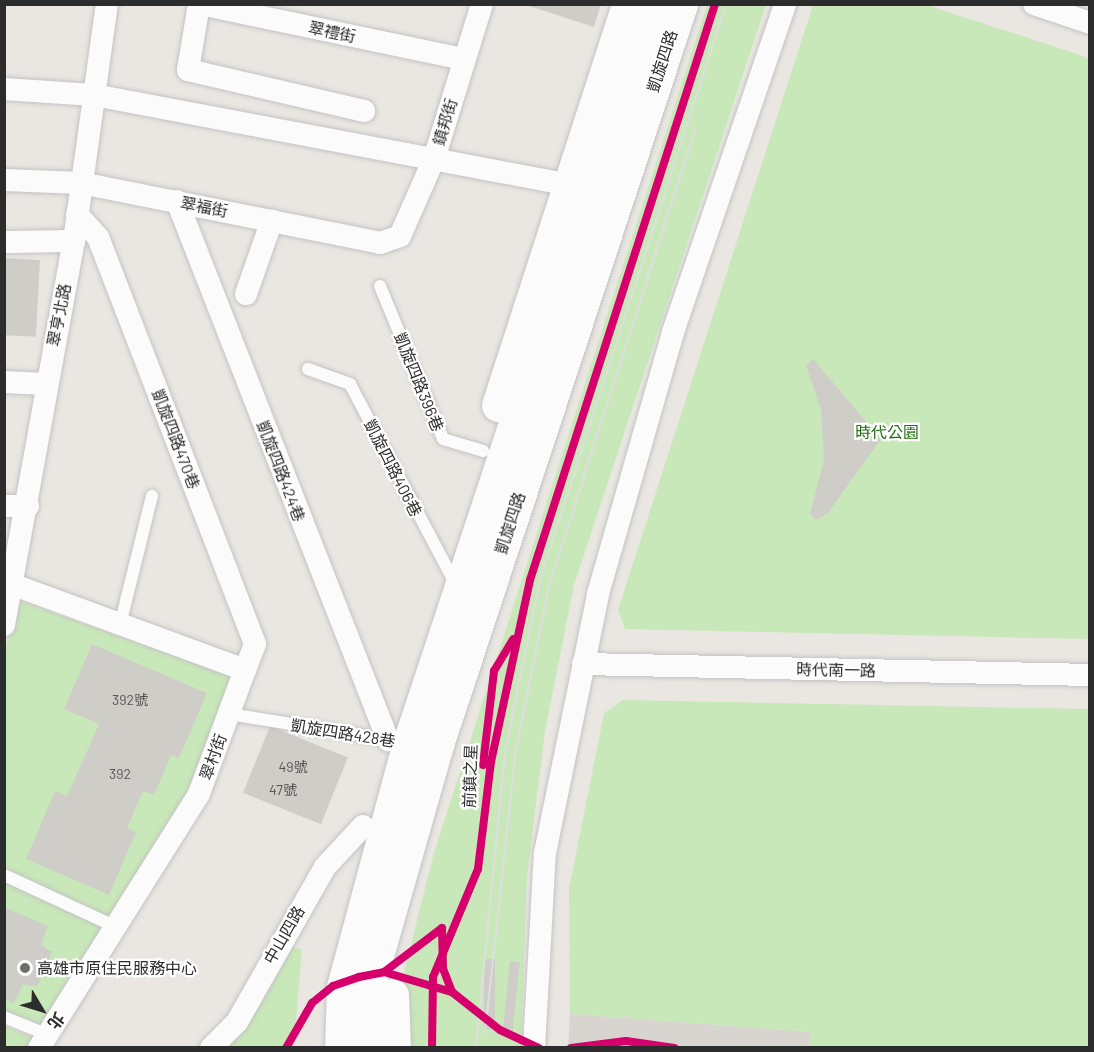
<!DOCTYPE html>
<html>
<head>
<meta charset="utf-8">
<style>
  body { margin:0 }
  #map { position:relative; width:1094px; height:1052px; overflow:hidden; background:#eae7e2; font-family:Barlow,"Noto Sans TC",sans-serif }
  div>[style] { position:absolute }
  .green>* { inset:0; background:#c8e8b9 }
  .plaza>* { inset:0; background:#d8d5d0 }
  .building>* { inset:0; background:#cfcdc8; transform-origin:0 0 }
  .roads { filter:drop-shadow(0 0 2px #c4c3c3) drop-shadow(0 0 2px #c4c3c3) }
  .lane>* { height:12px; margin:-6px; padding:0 6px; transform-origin:6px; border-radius:6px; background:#fcfbfb }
  .street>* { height:22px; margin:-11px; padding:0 11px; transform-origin:11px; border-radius:11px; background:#fcfbfb }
  .secondary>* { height:33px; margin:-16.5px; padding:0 16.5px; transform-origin:16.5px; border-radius:16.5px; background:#fcfbfb }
  .tram>* { height:1.5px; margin:-0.75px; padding:0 0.75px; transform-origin:0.75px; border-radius:0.75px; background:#dedee0 }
  .cycleway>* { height:8px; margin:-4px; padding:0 4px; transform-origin:4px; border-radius:4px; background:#d6006c }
  .dots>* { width:16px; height:16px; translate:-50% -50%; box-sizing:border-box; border:3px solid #fff; border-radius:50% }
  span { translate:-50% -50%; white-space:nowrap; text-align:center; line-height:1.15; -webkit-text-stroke:4.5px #fff; paint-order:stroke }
  .number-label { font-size:14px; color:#565655 }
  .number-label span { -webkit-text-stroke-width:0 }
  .street-label { font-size:16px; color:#2c2c2c }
  .park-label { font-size:16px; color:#236f16 }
  .poi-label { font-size:16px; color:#2c2c2c }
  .left { translate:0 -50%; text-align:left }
  .frame { position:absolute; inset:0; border:6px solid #2c2c2c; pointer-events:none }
  .north { position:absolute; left:12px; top:980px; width:60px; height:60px; -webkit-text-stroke:4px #fff; paint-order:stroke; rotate:128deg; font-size:16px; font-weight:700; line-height:24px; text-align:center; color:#2c2c2c }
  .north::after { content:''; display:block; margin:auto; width:21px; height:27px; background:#2c2c2c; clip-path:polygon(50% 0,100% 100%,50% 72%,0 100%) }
</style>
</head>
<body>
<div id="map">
  <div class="green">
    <i style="clip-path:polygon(707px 5px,766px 5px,574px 585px,545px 731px,527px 877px,521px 1047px,405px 1048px,401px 985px,433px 856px)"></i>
    <i style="clip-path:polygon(813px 5px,927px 5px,1089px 58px,1089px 639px,625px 629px,618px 610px)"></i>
    <i style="clip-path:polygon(17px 600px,231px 676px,193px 792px,114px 921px,5px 870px,5px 650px)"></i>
    <i style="clip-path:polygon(623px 700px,1089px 709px,1089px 1047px,807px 1047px,811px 1032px,570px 1014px,569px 889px,604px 713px)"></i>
    <i style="clip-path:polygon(5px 881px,109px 929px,46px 1030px,5px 1012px)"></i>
    <i style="clip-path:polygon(287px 947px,302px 949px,294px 1047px,225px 1048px)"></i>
    <i style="clip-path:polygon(4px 1026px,39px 1040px,33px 1047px,5px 1047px)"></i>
  </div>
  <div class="plaza">
    <i style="clip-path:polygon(570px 1014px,811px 1032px,807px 1047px,568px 1047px)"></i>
  </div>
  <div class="building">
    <i style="clip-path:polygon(523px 4px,601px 4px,594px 27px)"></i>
    <i style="left:4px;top:258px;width:36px;height:77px;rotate:3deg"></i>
    <i style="clip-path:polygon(813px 359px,881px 439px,827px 514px,816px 520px,810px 514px,824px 459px,821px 410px,806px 365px)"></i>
    <i style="clip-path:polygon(92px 644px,207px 693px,179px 758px,171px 755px,154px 795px,143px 791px,127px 828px,136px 832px,109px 895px,26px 859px,55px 791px,67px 796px,99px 724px,64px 709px)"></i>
    <i style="left:270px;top:726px;width:84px;height:72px;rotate:22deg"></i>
    <i style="clip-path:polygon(4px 907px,48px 926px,41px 945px,52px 952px,37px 987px,23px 984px,14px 1003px,4px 999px)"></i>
    <i style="left:484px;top:959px;width:11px;height:70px"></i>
    <i style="left:510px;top:961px;width:10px;height:71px;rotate:6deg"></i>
  </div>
  <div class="roads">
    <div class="lane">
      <i style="left:380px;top:286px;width:165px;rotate:67.6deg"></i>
      <i style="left:443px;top:439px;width:42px;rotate:16.7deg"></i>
      <i style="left:308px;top:369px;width:45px;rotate:19.7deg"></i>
      <i style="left:350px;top:384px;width:229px;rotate:62.2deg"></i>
      <i style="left:120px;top:625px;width:133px;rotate:-76.1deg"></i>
      <i style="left:229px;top:714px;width:163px;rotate:9.2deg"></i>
      <i style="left:4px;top:875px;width:123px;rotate:24.9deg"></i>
      <i style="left:4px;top:1017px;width:48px;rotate:22.2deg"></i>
    </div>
    <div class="street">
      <i style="left:199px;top:4px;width:67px;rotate:99.5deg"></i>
      <i style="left:188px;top:70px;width:181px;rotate:13.1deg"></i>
      <i style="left:200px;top:4px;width:270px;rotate:11.8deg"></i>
      <i style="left:1034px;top:4px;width:59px;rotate:18.7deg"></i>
      <i style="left:4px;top:89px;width:90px;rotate:3.8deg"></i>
      <i style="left:94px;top:95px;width:483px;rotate:10.7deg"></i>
      <i style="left:4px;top:180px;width:77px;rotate:2.2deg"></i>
      <i style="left:81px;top:183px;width:305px;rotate:11.3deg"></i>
      <i style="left:380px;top:243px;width:21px;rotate:-19deg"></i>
      <i style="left:400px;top:236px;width:84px;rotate:-66.2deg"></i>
      <i style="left:434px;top:159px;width:162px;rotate:-72.8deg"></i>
      <i style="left:177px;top:201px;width:579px;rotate:68.62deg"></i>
      <i style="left:77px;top:214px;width:31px;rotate:48deg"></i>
      <i style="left:98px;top:237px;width:436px;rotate:68.9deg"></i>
      <i style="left:255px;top:644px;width:28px;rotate:111deg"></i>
      <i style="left:4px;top:242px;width:70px;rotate:-0.8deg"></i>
      <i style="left:246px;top:294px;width:78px;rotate:-70.6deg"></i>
      <i style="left:4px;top:382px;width:41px;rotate:2.8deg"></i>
      <i style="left:4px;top:506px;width:24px"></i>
      <i style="left:14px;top:585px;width:246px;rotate:20.2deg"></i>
      <i style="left:245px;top:670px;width:132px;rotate:110.4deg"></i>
      <i style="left:199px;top:794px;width:300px;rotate:122.2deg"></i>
      <i style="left:4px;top:625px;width:390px;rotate:-79.7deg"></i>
      <i style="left:74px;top:241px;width:239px;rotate:-82.1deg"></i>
      <i style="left:583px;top:664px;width:507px;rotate:1.24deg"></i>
      <i style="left:211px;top:1048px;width:37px;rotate:-45deg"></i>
      <i style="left:237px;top:1022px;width:178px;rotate:-60.4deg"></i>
      <i style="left:325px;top:867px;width:56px;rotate:-47.2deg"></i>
      <i style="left:534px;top:1048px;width:195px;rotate:-86.8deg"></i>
      <i style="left:545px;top:853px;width:264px;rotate:-78.4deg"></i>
      <i style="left:598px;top:594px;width:273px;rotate:-74deg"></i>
      <i style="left:673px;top:332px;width:347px;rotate:-71.1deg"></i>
    </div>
    <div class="secondary">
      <i style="left:498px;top:405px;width:422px;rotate:-72deg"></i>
      <i style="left:392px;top:995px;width:53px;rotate:87.8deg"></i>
      <i style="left:341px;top:1048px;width:61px;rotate:-88.1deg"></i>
      <i style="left:343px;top:987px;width:253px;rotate:-74.9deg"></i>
      <i style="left:409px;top:743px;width:779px;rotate:-71.66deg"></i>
      <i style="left:371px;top:1048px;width:68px;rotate:-90.8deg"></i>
      <i style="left:370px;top:980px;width:241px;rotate:-74.1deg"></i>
      <i style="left:436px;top:748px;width:783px;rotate:-71.77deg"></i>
    </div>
  </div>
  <div class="tram">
    <i style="left:485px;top:1033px;width:280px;rotate:-83.8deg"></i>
    <i style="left:515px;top:755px;width:177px;rotate:-78.6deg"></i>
    <i style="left:550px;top:582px;width:475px;rotate:-72.2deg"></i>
    <i style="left:476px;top:1048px;width:296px;rotate:-84.4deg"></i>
    <i style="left:505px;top:753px;width:177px;rotate:-78.6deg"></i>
    <i style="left:540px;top:579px;width:604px;rotate:-72.07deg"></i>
  </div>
  <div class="cycleway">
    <i style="left:483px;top:765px;width:95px;rotate:-83.3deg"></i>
    <i style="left:494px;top:671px;width:37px;rotate:-59deg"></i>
    <i style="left:452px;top:992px;width:61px;rotate:38.4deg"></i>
    <i style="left:500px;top:1030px;width:43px;rotate:24.8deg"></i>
    <i style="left:286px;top:1048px;width:52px;rotate:-60deg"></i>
    <i style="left:312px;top:1003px;width:27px;rotate:-39deg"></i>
    <i style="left:333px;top:986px;width:28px;rotate:-19deg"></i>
    <i style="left:359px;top:977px;width:25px;rotate:-11deg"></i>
    <i style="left:384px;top:972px;width:71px;rotate:16.4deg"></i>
    <i style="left:452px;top:992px;width:25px;rotate:-111deg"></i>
    <i style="left:443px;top:969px;width:41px;rotate:-91.4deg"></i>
    <i style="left:442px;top:928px;width:73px;rotate:142.8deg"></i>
    <i style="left:432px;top:1048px;width:71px;rotate:-89.2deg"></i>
    <i style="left:433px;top:977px;width:117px;rotate:-67.4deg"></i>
    <i style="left:478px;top:869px;width:108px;rotate:-83.1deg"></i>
    <i style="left:491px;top:762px;width:186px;rotate:-77.9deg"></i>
    <i style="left:530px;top:580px;width:605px;rotate:-72.19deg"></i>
    <i style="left:571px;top:1048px;width:55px;rotate:-7.3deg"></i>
    <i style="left:626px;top:1041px;width:49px;rotate:8.1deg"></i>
  </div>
  <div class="dots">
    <i style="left:25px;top:968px;background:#6e6d6c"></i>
  </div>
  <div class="number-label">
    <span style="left:130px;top:700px">392號</span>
    <span style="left:293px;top:767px">49號</span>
    <span style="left:120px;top:774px">392</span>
    <span style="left:283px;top:790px">47號</span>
  </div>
  <div class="street-label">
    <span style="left:332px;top:32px;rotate:12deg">翠禮街</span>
    <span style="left:662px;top:61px;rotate:-72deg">凱旋四路</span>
    <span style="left:445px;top:122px;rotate:-73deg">鎮邦街</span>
    <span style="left:204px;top:207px;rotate:11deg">翠福街</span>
    <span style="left:59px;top:315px;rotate:-79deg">翠亨北路</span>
    <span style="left:419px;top:382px;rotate:68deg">凱旋四路396巷</span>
    <span style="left:176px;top:439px;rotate:69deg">凱旋四路470巷</span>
    <span style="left:393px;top:468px;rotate:63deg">凱旋四路406巷</span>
    <span style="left:281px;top:471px;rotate:69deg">凱旋四路424巷</span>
    <span style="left:510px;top:523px;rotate:-72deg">凱旋四路</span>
    <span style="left:836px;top:670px;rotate:1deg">時代南一路</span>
    <span style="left:343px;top:733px;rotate:9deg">凱旋四路428巷</span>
    <span style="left:213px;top:757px;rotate:-70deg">翠村街</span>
    <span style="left:470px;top:776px;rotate:-88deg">前鎮之星</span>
    <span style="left:284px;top:935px;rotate:-60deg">中山四路</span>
  </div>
  <div class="park-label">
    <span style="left:887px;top:432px">時代公園</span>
  </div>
  <div class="poi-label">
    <span class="left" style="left:37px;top:968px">高雄市原住民服務中心</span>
  </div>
  <div class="frame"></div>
  <div class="north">北</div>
</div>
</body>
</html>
